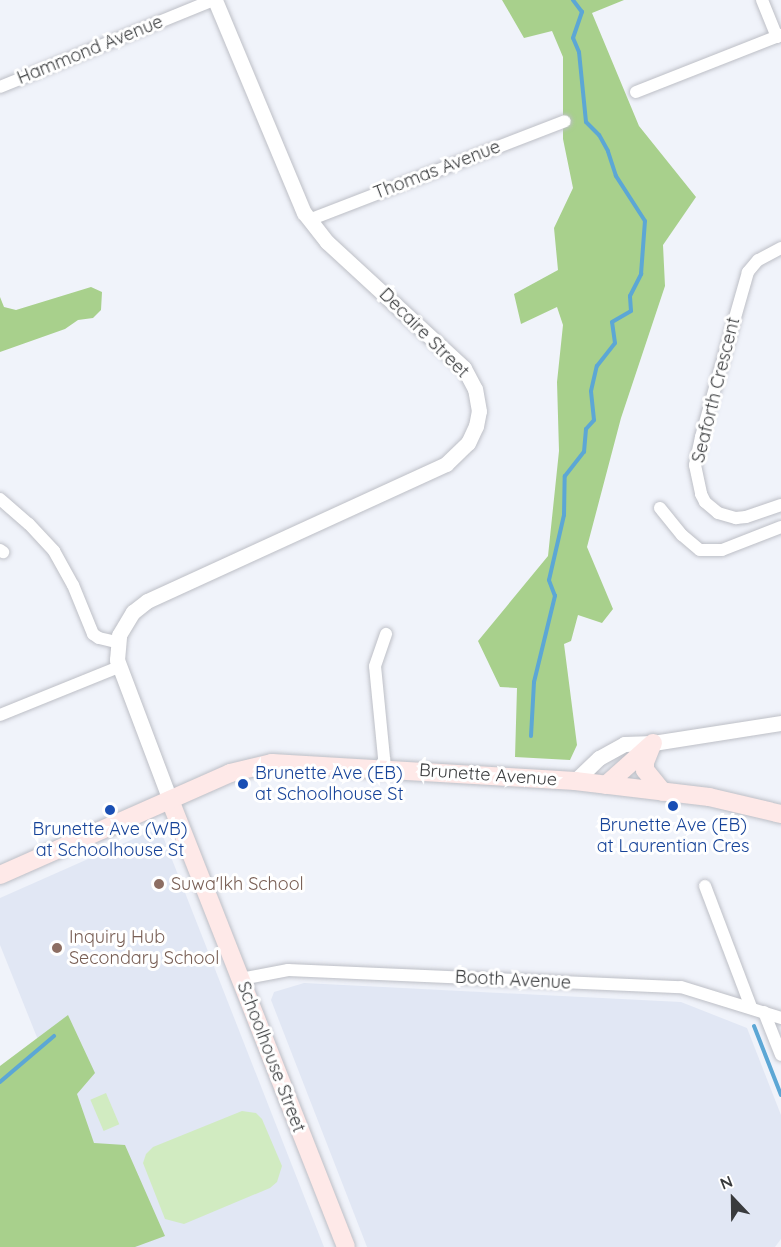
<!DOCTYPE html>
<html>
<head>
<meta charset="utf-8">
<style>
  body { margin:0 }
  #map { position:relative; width:781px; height:1247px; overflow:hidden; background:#f0f3fa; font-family:Quicksand,sans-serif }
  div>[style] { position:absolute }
  .built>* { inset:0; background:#e1e7f4 }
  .green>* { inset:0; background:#d1ebc1; transform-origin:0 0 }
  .forest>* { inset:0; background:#a8d08c }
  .stream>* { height:4px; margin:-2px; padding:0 2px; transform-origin:2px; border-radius:2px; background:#5ca7d5 }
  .roads { filter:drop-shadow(0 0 2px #bdbfc6) drop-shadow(0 0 2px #bdbfc6) }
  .minor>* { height:12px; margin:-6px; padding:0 6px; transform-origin:6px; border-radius:6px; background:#fff }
  .tertiary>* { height:15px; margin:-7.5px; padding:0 7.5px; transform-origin:7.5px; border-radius:7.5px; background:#fff }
  .secondary>* { height:18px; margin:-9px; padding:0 9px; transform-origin:9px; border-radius:9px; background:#fee9e8 }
  .dots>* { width:16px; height:16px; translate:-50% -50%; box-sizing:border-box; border:3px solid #fff; border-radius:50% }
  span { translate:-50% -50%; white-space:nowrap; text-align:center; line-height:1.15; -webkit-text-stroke:6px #fff; paint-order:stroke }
  .street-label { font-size:18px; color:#393b3d }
  .transit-label { font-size:18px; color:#164399 }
  .left { translate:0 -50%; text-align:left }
  .education-label { font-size:18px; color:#785e54 }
  .north { position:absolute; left:703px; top:1169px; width:60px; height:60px; -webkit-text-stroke:4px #fff; paint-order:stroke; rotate:338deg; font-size:16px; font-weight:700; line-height:24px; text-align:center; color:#393b3d }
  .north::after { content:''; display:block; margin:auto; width:21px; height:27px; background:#393b3d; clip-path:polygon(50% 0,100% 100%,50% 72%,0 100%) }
</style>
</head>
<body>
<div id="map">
  <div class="built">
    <i style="clip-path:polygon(149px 832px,162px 834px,324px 1247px,121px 1247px,0 945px,0 898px)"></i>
    <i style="clip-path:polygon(304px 983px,681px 1002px,747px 1028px,781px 1115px,781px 1239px,775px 1247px,367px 1247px,271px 1000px,274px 992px)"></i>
  </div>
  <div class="green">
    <i style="left:106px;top:1093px;width:34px;height:17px;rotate:67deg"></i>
    <i style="clip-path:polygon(242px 1111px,256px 1113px,262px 1119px,282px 1166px,277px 1182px,270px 1188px,184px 1224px,165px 1219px,143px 1163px,146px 1154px,153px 1147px)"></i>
  </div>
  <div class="forest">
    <i style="clip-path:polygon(502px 0,624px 0,592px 13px,639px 126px,696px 197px,663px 245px,665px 286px,621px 418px,587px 547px,613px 609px,602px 623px,578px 615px,571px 641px,564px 644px,577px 745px,570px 760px,515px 757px,517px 688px,500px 687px,478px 641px,548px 556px,559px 451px,557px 382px,563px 325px,557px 307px,521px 324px,514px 294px,558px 270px,554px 228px,573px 188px,563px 139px,563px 57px,552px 31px,524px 38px)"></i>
    <i style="clip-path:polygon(91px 287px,102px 292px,101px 310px,93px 318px,78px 320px,65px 329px,0 352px,0 297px,4px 307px,16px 310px)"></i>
    <i style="clip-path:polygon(68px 1015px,95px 1073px,77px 1094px,94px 1143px,125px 1145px,165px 1236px,135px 1247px,0 1247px,0 1066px)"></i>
  </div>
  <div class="stream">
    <i style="left:531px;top:736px;width:54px;rotate:-86.8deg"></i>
    <i style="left:534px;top:682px;width:89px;rotate:-76.3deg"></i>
    <i style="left:555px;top:596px;width:17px;rotate:-111deg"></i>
    <i style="left:549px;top:580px;width:67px;rotate:-77deg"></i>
    <i style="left:564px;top:515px;width:39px;rotate:-89deg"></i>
    <i style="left:565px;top:476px;width:31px;rotate:-52deg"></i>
    <i style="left:584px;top:452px;width:23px;rotate:-85deg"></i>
    <i style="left:586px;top:429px;width:12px;rotate:-48deg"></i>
    <i style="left:594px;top:420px;width:29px;rotate:-96deg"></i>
    <i style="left:591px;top:391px;width:26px;rotate:-77deg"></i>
    <i style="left:597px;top:366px;width:29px;rotate:-52deg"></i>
    <i style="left:615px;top:343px;width:21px;rotate:-98deg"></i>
    <i style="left:612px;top:322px;width:22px;rotate:-30deg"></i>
    <i style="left:631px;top:311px;width:15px;rotate:-94deg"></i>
    <i style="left:630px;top:296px;width:25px;rotate:-63deg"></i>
    <i style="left:641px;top:274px;width:53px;rotate:-85.7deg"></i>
    <i style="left:645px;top:221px;width:54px;rotate:-122.8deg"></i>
    <i style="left:616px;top:176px;width:26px;rotate:-108deg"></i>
    <i style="left:608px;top:151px;width:18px;rotate:-119deg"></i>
    <i style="left:599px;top:135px;width:18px;rotate:-135deg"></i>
    <i style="left:586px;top:122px;width:70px;rotate:-95.7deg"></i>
    <i style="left:579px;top:52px;width:15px;rotate:-113deg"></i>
    <i style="left:573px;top:38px;width:28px;rotate:-71deg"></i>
    <i style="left:582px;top:12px;width:15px;rotate:-127deg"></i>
    <i style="left:754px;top:1026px;width:74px;rotate:68.6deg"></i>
    <i style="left:0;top:1082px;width:71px;rotate:-40.4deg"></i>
  </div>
  <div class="roads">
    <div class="minor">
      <i style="left:762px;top:0;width:40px;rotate:68deg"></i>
      <i style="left:0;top:87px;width:230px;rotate:-22.2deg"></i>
      <i style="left:636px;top:92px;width:156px;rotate:-21.5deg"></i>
      <i style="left:309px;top:220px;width:274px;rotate:-21.1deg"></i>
      <i style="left:781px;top:248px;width:26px;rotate:152deg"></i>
      <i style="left:758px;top:260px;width:16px;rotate:130deg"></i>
      <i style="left:748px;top:272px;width:172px;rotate:105.9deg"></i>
      <i style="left:701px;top:437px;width:29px;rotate:102deg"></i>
      <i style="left:695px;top:465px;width:30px;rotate:78deg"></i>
      <i style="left:701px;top:494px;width:9px;rotate:63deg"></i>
      <i style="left:705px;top:502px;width:17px;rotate:40deg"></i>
      <i style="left:718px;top:513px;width:19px;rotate:16deg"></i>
      <i style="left:736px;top:518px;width:10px;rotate:-6deg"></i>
      <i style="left:746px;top:517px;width:37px;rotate:-19deg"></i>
      <i style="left:0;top:499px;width:38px;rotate:41deg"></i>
      <i style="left:29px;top:524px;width:37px;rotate:47deg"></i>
      <i style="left:54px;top:551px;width:39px;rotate:61deg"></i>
      <i style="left:73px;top:585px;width:53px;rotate:67.8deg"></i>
      <i style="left:93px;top:634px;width:7px;rotate:34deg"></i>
      <i style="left:99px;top:638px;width:18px;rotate:13deg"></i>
      <i style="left:660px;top:508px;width:35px;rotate:51deg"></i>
      <i style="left:682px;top:535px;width:23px;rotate:40deg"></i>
      <i style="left:700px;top:550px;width:22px"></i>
      <i style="left:722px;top:550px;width:63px;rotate:-21.3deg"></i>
      <i style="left:0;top:550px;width:4px;rotate:34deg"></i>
      <i style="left:0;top:715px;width:128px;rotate:-22deg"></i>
      <i style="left:385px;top:768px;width:102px;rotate:-95.6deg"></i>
      <i style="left:375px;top:666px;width:34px;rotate:-71deg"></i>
      <i style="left:705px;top:886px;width:129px;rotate:69.2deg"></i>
      <i style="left:241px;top:979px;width:48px;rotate:-10.8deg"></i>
      <i style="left:288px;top:970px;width:393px;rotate:2.5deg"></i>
      <i style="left:681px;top:987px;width:105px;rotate:17.2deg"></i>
      <i style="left:764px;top:1012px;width:46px;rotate:68.4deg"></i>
    </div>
    <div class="tertiary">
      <i style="left:575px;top:781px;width:33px;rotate:-44deg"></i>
      <i style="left:599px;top:758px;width:29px;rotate:-29deg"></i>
      <i style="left:624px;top:744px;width:29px;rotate:-2deg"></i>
      <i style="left:653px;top:743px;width:130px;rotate:-8.9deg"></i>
      <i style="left:170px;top:800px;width:150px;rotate:-110.7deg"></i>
      <i style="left:117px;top:660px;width:25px;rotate:-85deg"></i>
      <i style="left:119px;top:635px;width:27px;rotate:-59deg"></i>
      <i style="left:133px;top:612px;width:18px;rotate:-38deg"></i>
      <i style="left:147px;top:601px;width:329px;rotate:-24.6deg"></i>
      <i style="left:446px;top:464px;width:30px;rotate:-44deg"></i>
      <i style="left:468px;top:443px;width:19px;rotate:-65deg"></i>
      <i style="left:476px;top:426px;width:15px;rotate:-79deg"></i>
      <i style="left:479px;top:411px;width:22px;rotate:-100deg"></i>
      <i style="left:475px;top:389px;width:24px;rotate:-118deg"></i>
      <i style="left:464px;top:368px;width:186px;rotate:-137.4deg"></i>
      <i style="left:327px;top:242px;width:37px;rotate:-128deg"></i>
      <i style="left:304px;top:213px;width:231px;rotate:-112.7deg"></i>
    </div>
    <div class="secondary">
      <i style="left:652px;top:745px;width:18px;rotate:112deg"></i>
      <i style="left:645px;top:762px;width:8px;rotate:90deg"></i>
      <i style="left:645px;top:770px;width:28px;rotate:51deg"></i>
      <i style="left:606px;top:785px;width:63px;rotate:-41.8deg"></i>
      <i style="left:170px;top:800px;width:480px;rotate:68.5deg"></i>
      <i style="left:0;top:875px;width:252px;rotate:-23.9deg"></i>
      <i style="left:230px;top:773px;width:43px;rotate:-13.4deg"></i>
      <i style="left:272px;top:763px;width:304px;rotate:3.4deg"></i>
      <i style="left:575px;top:781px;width:135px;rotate:6.8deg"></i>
      <i style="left:709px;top:797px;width:74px;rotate:13.3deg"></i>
    </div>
  </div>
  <div class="dots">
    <i style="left:243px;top:784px;background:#1a4fb4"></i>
    <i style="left:673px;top:806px;background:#1a4fb4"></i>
    <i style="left:110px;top:810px;background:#1a4fb4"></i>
    <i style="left:159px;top:884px;background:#8d6e63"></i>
    <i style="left:57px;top:948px;background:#8d6e63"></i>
  </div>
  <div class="street-label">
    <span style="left:90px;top:50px;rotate:-22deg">Hammond Avenue</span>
    <span style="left:437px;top:170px;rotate:-21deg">Thomas Avenue</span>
    <span style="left:424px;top:333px;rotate:45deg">Decaire Street</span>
    <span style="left:716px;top:390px;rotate:-76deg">Seaforth Crescent</span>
    <span style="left:488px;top:775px;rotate:4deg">Brunette Avenue</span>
    <span style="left:513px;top:980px;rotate:3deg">Booth Avenue</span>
    <span style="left:271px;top:1057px;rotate:69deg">Schoolhouse Street</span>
  </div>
  <div class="transit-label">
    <span class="left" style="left:255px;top:784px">Brunette Ave (EB)<br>at Schoolhouse St</span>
    <span style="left:673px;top:836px">Brunette Ave (EB)<br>at Laurentian Cres</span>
    <span style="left:110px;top:840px">Brunette Ave (WB)<br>at Schoolhouse St</span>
  </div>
  <div class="education-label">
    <span class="left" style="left:171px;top:884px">Suwa'lkh School</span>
    <span class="left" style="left:69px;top:948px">Inquiry Hub<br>Secondary School</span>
  </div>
  <div class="north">N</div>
</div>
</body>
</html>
